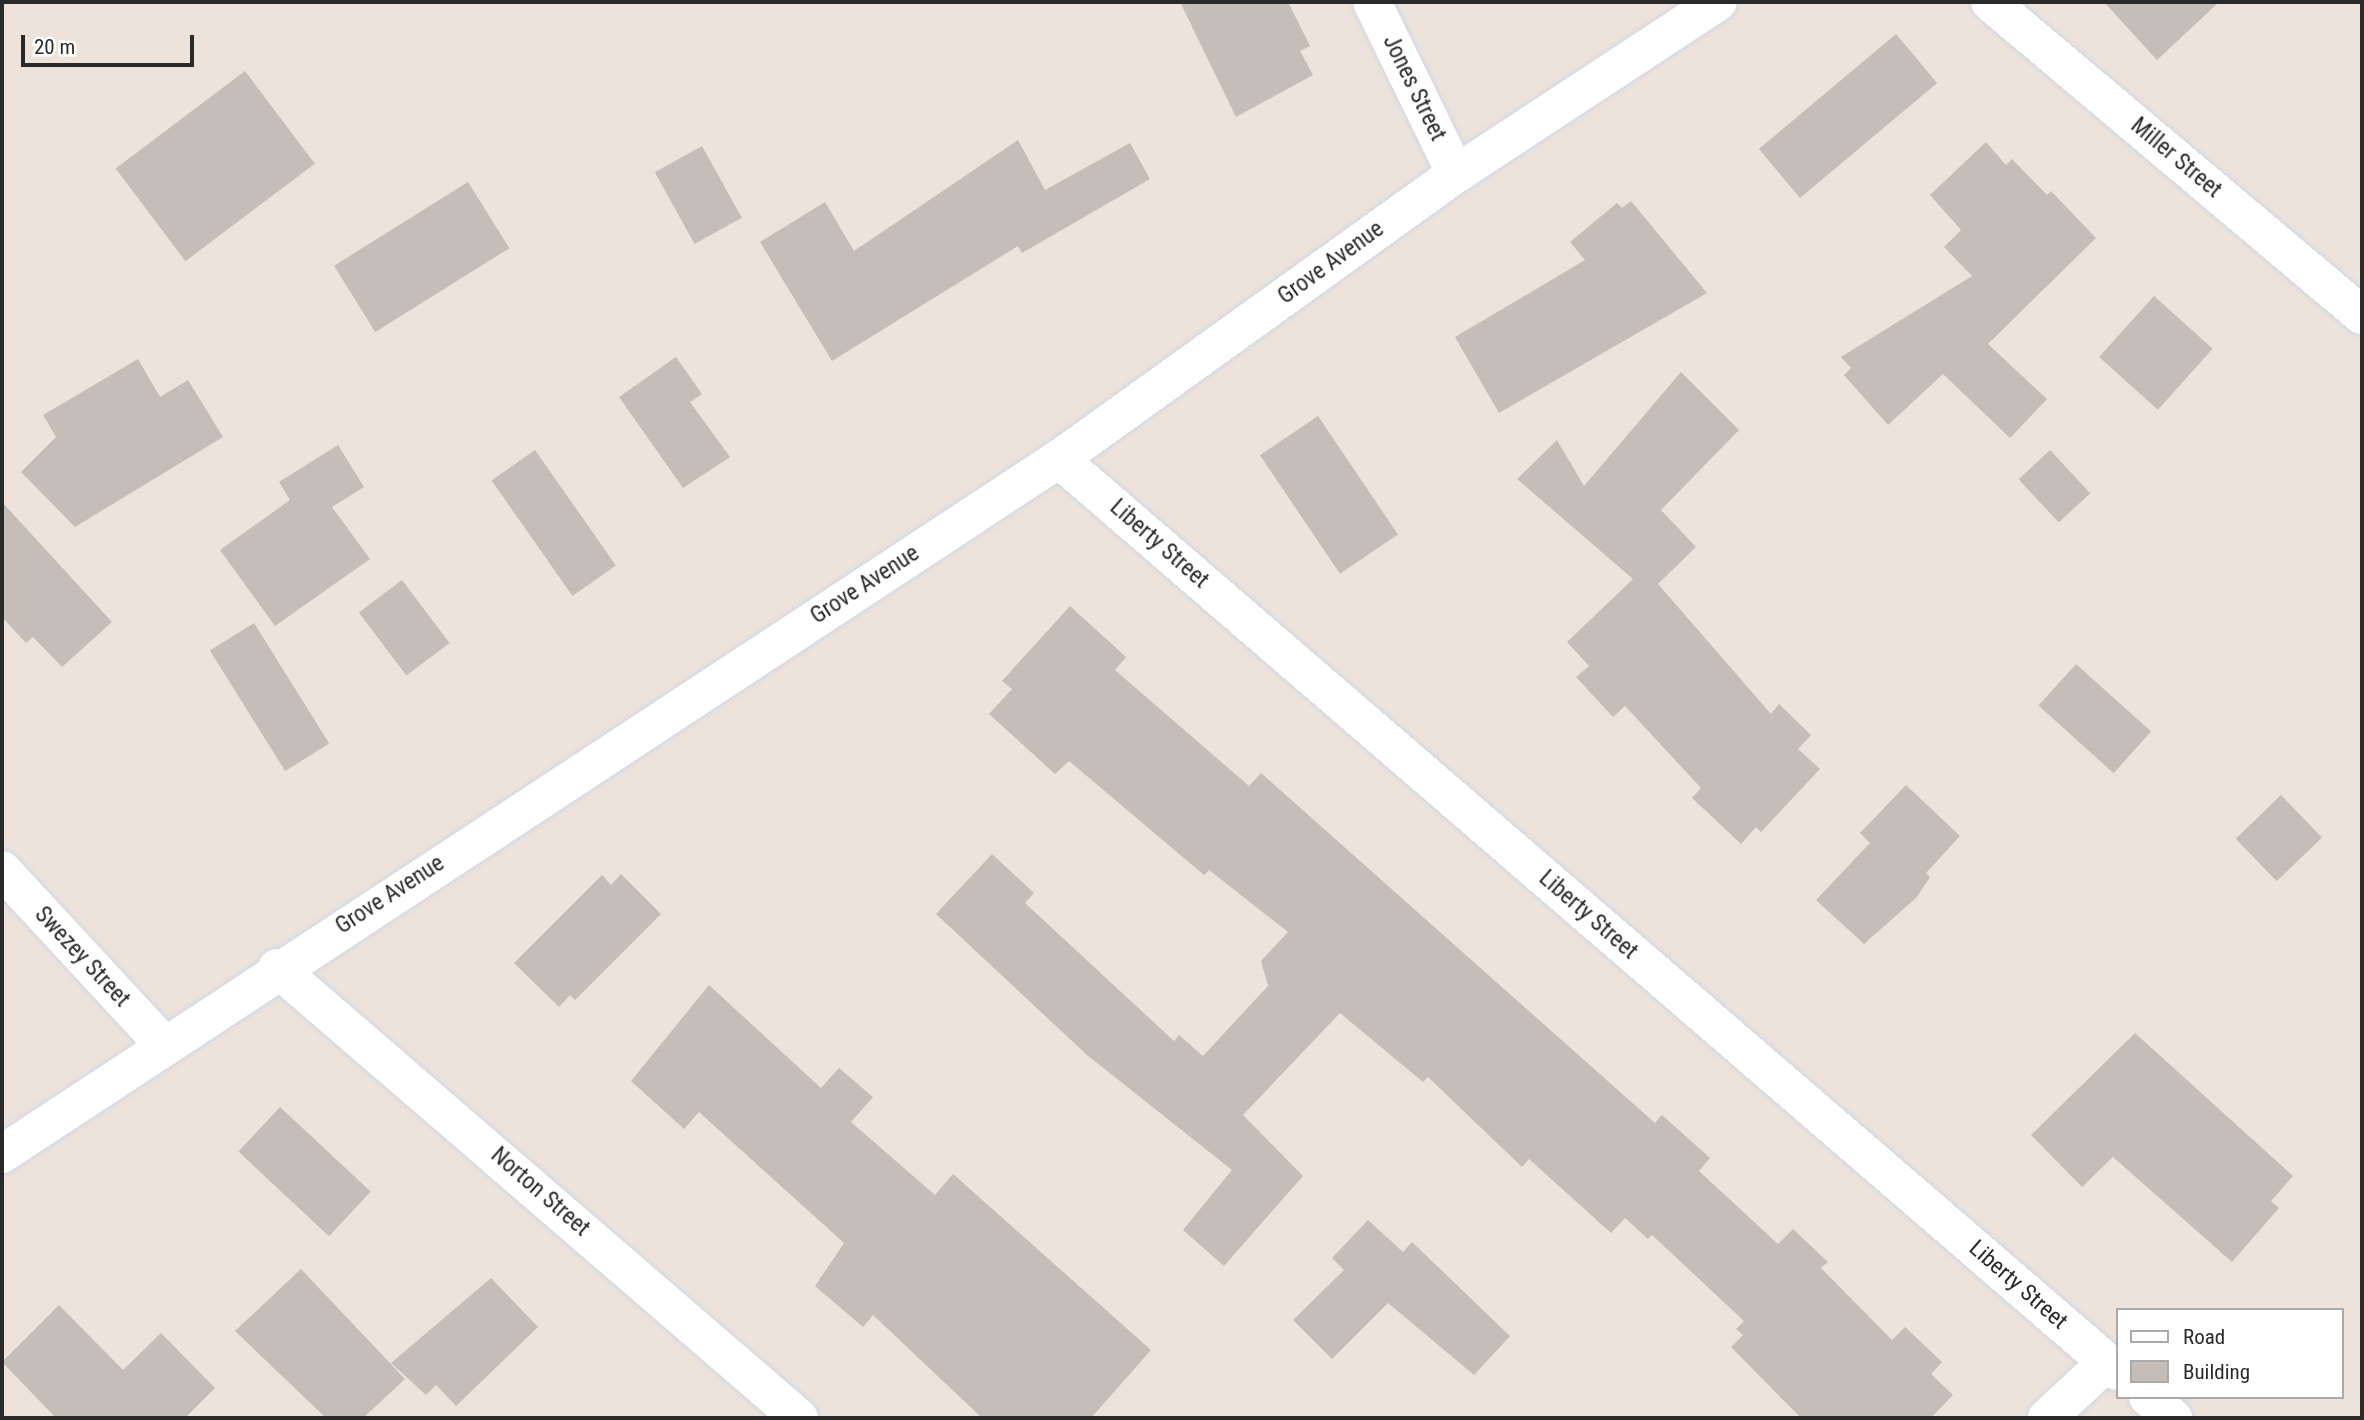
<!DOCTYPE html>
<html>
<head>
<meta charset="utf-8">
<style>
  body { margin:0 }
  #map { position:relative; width:2364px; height:1420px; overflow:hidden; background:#ede3db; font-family:"Roboto Condensed",sans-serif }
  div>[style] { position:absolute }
  .building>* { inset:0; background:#c5bdb7; transform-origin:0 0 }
  .roads { filter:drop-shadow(0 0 2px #d0d6e4) drop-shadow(0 0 2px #d0d6e4) }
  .minor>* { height:38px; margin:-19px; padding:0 19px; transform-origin:19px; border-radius:19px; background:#fff }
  span { translate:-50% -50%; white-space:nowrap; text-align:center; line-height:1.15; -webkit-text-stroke:5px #fff; paint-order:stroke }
  .street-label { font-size:23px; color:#2a2a2a }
  .frame { position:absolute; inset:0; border:4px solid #2a2a2a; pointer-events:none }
  .legend { position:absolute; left:2116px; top:1308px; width:228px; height:91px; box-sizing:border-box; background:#fff; border:2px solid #aaa; margin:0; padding:9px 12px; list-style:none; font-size:21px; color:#2a2a2a }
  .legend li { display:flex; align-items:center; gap:14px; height:35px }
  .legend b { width:35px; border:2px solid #aaa }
  .scale { position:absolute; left:21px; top:35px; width:173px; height:32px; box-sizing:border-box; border:4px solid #2a2a2a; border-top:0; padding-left:9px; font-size:21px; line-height:24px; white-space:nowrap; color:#2a2a2a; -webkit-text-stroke:5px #fff; paint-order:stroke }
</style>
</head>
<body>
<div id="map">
  <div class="building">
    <i style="clip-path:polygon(1180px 2px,1288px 2px,1310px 46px,1300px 51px,1313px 75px,1236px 117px)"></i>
    <i style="clip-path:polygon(2104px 2px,2219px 2px,2157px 60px)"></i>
    <i style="left:1896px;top:34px;width:64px;height:179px;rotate:50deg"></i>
    <i style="left:245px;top:71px;width:116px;height:162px;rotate:53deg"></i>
    <i style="clip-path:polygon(1018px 140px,1045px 190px,1130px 143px,1150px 179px,1022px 253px,1018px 246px,832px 361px,760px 242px,825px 202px,854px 251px)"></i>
    <i style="clip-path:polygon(1986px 142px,2006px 165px,2012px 159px,2047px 195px,2051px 191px,2096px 238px,1988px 344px,2047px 399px,2010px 438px,1943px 374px,1888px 425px,1844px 375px,1851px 368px,1841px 357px,1972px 276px,1944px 247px,1961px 230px,1930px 195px)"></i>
    <i style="left:702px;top:146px;width:82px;height:54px;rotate:61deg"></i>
    <i style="left:468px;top:182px;width:78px;height:158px;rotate:58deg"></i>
    <i style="clip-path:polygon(1631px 201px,1707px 293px,1499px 413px,1455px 337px,1585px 260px,1570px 242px,1617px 203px,1622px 208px)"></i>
    <i style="left:2154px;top:296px;width:79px;height:82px;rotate:42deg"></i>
    <i style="clip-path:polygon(676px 357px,702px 394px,690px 402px,730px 457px,683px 488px,619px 397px)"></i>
    <i style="clip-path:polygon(138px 359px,160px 397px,188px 380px,223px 437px,75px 527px,21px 472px,56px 437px,43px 415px)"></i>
    <i style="clip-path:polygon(1681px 372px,1739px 430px,1661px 510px,1696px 547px,1658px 584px,1771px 714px,1779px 704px,1811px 735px,1798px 749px,1820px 769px,1761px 832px,1756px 827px,1741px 844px,1692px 798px,1701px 788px,1625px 706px,1613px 717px,1576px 677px,1589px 666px,1567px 642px,1633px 579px,1517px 479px,1557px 440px,1584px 486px)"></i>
    <i style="left:1318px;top:416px;width:143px;height:70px;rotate:56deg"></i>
    <i style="clip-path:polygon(338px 445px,364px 487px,332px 507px,370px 559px,275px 626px,220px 550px,290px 500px,279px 482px)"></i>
    <i style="left:535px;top:450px;width:141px;height:53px;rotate:55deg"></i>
    <i style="left:2050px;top:450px;width:59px;height:43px;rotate:47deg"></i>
    <i style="clip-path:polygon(2px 502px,112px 622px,62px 667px,33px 637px,26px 643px,2px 617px)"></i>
    <i style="left:402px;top:580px;width:79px;height:54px;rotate:53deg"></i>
    <i style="clip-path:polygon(1070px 606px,1126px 657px,1115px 670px,1249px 786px,1261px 773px,1655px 1123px,1662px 1115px,1710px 1158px,1699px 1171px,1778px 1244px,1793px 1229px,1828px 1262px,1821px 1268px,1892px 1340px,1905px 1327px,1942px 1362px,1931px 1374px,1953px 1395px,1931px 1418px,1801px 1418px,1731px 1347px,1743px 1335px,1736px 1329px,1744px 1321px,1652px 1235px,1648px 1239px,1625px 1218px,1611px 1233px,1529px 1159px,1522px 1167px,1428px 1077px,1423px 1082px,1340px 1013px,1243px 1115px,1303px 1176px,1224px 1266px,1183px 1230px,1232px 1170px,1087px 1055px,936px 914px,992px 854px,1034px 893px,1025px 903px,1174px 1041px,1179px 1035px,1203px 1056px,1268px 986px,1261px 961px,1288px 932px,1209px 870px,1204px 875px,1069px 761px,1055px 774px,989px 714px,1012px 689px,1002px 681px)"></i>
    <i style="left:254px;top:623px;width:142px;height:52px;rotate:58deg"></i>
    <i style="left:2076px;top:664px;width:101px;height:56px;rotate:42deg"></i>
    <i style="clip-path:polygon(1906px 785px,1960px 836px,1926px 873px,1930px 877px,1917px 897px,1864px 944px,1816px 900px,1870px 843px,1860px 833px)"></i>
    <i style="left:2281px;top:795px;width:59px;height:63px;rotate:46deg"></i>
    <i style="clip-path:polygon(621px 874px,661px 914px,575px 1000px,570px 995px,559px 1007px,514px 963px,602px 875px,611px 885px)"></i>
    <i style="clip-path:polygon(709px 985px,821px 1088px,839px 1068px,873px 1097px,851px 1122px,935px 1195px,953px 1174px,1151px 1350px,1091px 1418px,982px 1418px,873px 1315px,863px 1327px,815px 1286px,844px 1243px,699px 1112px,684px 1129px,631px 1081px)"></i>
    <i style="clip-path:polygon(2135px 1033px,2293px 1176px,2271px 1201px,2279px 1208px,2232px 1262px,2113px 1157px,2082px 1187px,2031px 1135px)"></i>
    <i style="left:280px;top:1107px;width:124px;height:61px;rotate:43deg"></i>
    <i style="clip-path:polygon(1368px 1220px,1403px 1252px,1412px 1242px,1510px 1336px,1474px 1375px,1388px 1303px,1332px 1359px,1293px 1320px,1344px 1270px,1332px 1258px)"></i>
    <i style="clip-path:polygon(301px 1269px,405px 1379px,363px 1418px,326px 1418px,235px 1331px)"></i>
    <i style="clip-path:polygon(491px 1278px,538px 1327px,456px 1406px,436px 1385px,426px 1395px,391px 1363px)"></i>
    <i style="clip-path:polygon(59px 1305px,123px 1370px,161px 1333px,215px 1388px,185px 1418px,56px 1418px,2px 1362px)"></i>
  </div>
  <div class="roads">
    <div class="minor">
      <i style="left:1372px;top:2px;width:191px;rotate:64deg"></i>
      <i style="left:1990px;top:2px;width:486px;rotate:40.1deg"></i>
      <i style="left:1059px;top:459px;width:1397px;rotate:40.76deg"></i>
      <i style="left:2px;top:870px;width:237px;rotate:47.2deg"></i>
      <i style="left:277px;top:968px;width:689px;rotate:40.76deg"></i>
      <i style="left:2px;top:1154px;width:1265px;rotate:-33.33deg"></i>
      <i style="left:1059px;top:459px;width:489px;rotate:-35.7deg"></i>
      <i style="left:1456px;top:174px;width:313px;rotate:-33.3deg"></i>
      <i style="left:2148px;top:1397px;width:33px;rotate:40deg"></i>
      <i style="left:2047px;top:1418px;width:82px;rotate:-43deg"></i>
    </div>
  </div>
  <div class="street-label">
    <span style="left:1414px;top:88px;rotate:64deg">Jones Street</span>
    <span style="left:2176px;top:158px;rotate:40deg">Miller Street</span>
    <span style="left:1331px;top:263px;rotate:-36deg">Grove Avenue</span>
    <span style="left:1159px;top:544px;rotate:41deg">Liberty Street</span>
    <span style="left:865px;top:585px;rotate:-33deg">Grove Avenue</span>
    <span style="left:390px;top:895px;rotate:-33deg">Grove Avenue</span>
    <span style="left:1588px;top:915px;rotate:41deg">Liberty Street</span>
    <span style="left:82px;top:957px;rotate:47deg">Swezey Street</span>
    <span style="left:540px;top:1192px;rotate:41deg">Norton Street</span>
    <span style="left:2018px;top:1285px;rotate:41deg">Liberty Street</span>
  </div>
  <div class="frame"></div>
  <ul class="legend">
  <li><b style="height:9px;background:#fff"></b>Road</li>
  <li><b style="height:19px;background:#c5bdb7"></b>Building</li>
  </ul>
  <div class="scale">20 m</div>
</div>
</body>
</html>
